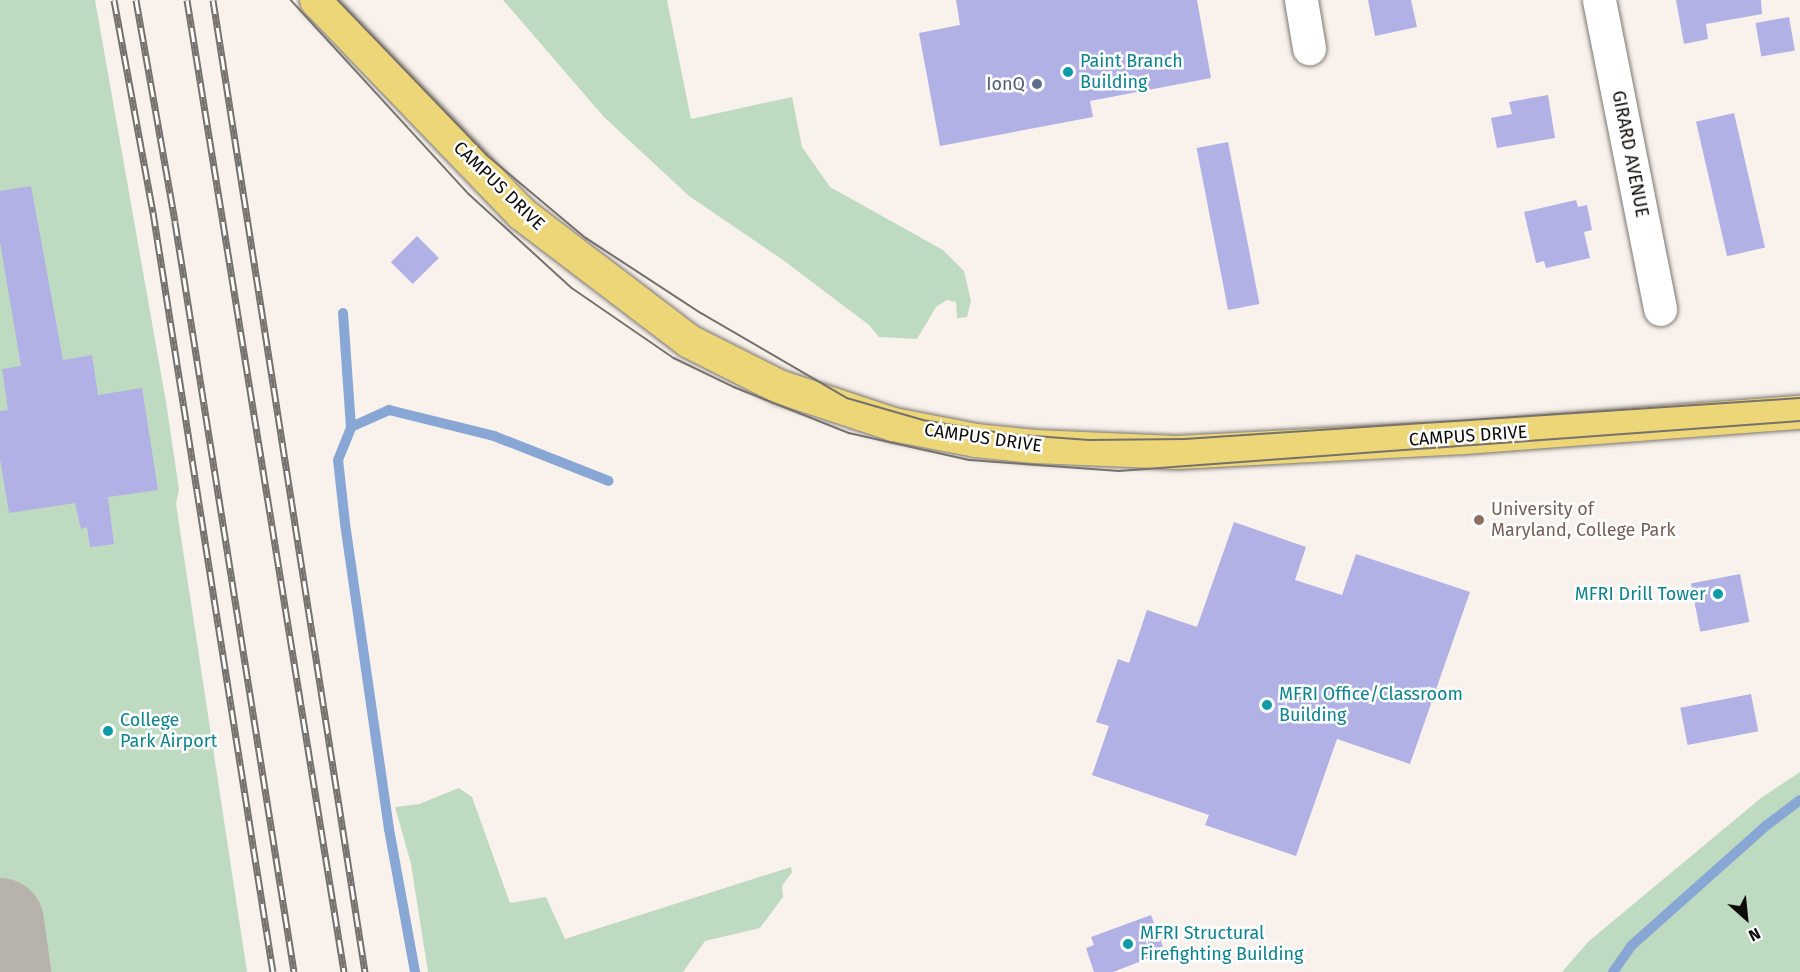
<!DOCTYPE html>
<html>
<head>
<meta charset="utf-8">
<style>
  body { margin:0 }
  #map { position:relative; width:1800px; height:972px; overflow:hidden; background:#f9f2ec; font-family:"Fira Sans",sans-serif }
  div>[style] { position:absolute }
  .green>* { inset:0; background:#bedac1 }
  .stream>* { height:10px; margin:-5px; padding:0 5px; transform-origin:5px; border-radius:5px; background:#88a7d5 }
  .taxiway>* { height:88px; margin:-44px; padding:0 44px; transform-origin:44px; border-radius:44px; background:#b7b2ac }
  .building>* { inset:0; background:#b1b1e6; transform-origin:0 0 }
  .roads { filter:drop-shadow(0 0 2px #7b7670) drop-shadow(0 0 2px #7b7670) }
  .minor>* { height:33px; margin:-16.5px; padding:0 16.5px; transform-origin:16.5px; border-radius:16.5px; background:#fff }
  .major>* { height:33px; margin:-16.5px; padding:0 16.5px; transform-origin:16.5px; border-radius:16.5px; background:#ecd678 }
  .tram>* { height:1.5px; margin:-0.75px; padding:0 0.75px; transform-origin:0.75px; border-radius:0.75px; background:#75716d }
  .rail>* { height:7px; margin-top:-3.5px; transform-origin:0; background:repeating-linear-gradient(90deg,#fff 0 14px,#75716d 0 28px); box-sizing:border-box; border-block:2px solid #75716d }
  .dots>* { width:16px; height:16px; translate:-50% -50%; box-sizing:border-box; border:3px solid #fff; border-radius:50% }
  span { translate:-50% -50%; white-space:nowrap; text-align:center; line-height:1.15; -webkit-text-stroke:5px #fff; paint-order:stroke }
  .culture-label { font-size:18px; color:#0d838f }
  .left { translate:0 -50%; text-align:left }
  .right { translate:-100% -50%; text-align:right }
  .service-label { font-size:18px; color:#4e5e75 }
  .street-label { font-size:18px; color:#0e0c0a }
  .education-label { font-size:18px; color:#785e54 }
  .north { position:absolute; left:1716px; top:888px; width:60px; height:60px; -webkit-text-stroke:4px #fff; paint-order:stroke; rotate:153deg; font-size:16px; font-weight:700; line-height:24px; text-align:center; color:#0e0c0a }
  .north::after { content:''; display:block; margin:auto; width:21px; height:27px; background:#0e0c0a; clip-path:polygon(50% 0,100% 100%,50% 72%,0 100%) }
</style>
</head>
<body>
<div id="map">
  <div class="green">
    <i style="clip-path:polygon(0 0,95px 0,166px 402px,179px 489px,176px 504px,247px 972px,0 972px)"></i>
    <i style="clip-path:polygon(503px 0,667px 0,691px 119px,792px 97px,802px 147px,830px 187px,943px 250px,964px 271px,971px 301px,967px 317px,957px 318px,956px 302px,947px 300px,936px 307px,917px 339px,879px 337px,869px 325px,783px 260px,689px 196px,604px 117px)"></i>
    <i style="clip-path:polygon(1800px 772px,1800px 972px,1562px 972px,1589px 941px,1761px 798px)"></i>
    <i style="clip-path:polygon(459px 788px,472px 797px,510px 903px,546px 897px,565px 939px,791px 867px,792px 872px,782px 886px,783px 897px,760px 928px,705px 941px,683px 972px,428px 972px,411px 864px,395px 807px,419px 804px)"></i>
  </div>
  <div class="stream">
    <i style="left:343px;top:313px;width:114px;rotate:86deg"></i>
    <i style="left:415px;top:972px;width:145px;rotate:-100.3deg"></i>
    <i style="left:389px;top:829px;width:309px;rotate:-98.2deg"></i>
    <i style="left:345px;top:523px;width:63px;rotate:-96.3deg"></i>
    <i style="left:338px;top:460px;width:35px;rotate:-68deg"></i>
    <i style="left:351px;top:427px;width:42px;rotate:-24.1deg"></i>
    <i style="left:389px;top:410px;width:108px;rotate:13.9deg"></i>
    <i style="left:494px;top:436px;width:123px;rotate:21.4deg"></i>
    <i style="left:1613px;top:972px;width:32px;rotate:-55deg"></i>
    <i style="left:1631px;top:946px;width:182px;rotate:-41.7deg"></i>
    <i style="left:1767px;top:825px;width:41px;rotate:-37.1deg"></i>
  </div>
  <div class="taxiway">
    <i style="left:0;top:922px;width:50px;rotate:82deg"></i>
  </div>
  <div class="building">
    <i style="clip-path:polygon(956px 0,1197px 0,1211px 78px,1090px 101px,1093px 117px,940px 146px,919px 33px,960px 25px)"></i>
    <i style="clip-path:polygon(1368px 0,1411px 0,1417px 27px,1375px 36px)"></i>
    <i style="clip-path:polygon(1676px 0,1761px 0,1762px 14px,1706px 24px,1708px 39px,1684px 44px)"></i>
    <i style="left:1789px;top:17px;width:34px;height:34px;rotate:80deg"></i>
    <i style="clip-path:polygon(1548px 95px,1555px 138px,1497px 148px,1491px 118px,1512px 114px,1509px 102px)"></i>
    <i style="left:1734px;top:113px;width:138px;height:39px;rotate:77deg"></i>
    <i style="left:1228px;top:142px;width:165px;height:32px;rotate:79deg"></i>
    <i style="clip-path:polygon(31px 186px,63px 360px,92px 355px,98px 395px,142px 388px,158px 490px,108px 497px,114px 544px,90px 547px,87px 527px,81px 529px,75px 503px,9px 513px,0 459px,0 411px,8px 410px,2px 369px,21px 366px,0 242px,0 191px)"></i>
    <i style="clip-path:polygon(1576px 200px,1578px 207px,1587px 205px,1592px 230px,1584px 232px,1590px 258px,1546px 268px,1544px 261px,1536px 263px,1524px 212px)"></i>
    <i style="left:417px;top:236px;width:31px;height:37px;rotate:45deg"></i>
    <i style="clip-path:polygon(1234px 522px,1306px 547px,1295px 580px,1342px 595px,1356px 554px,1470px 592px,1410px 764px,1337px 739px,1296px 856px,1205px 825px,1209px 815px,1092px 775px,1109px 726px,1096px 722px,1118px 659px,1129px 663px,1147px 610px,1197px 627px)"></i>
    <i style="left:1740px;top:574px;width:49px;height:50px;rotate:79deg"></i>
    <i style="left:1751px;top:694px;width:38px;height:72px;rotate:79deg"></i>
    <i style="clip-path:polygon(1151px 915px,1165px 952px,1113px 972px,1094px 972px,1086px 948px,1094px 945px,1091px 937px)"></i>
  </div>
  <div class="roads">
    <div class="minor">
      <i style="left:1301px;top:0;width:49px;rotate:80.5deg"></i>
      <i style="left:1599px;top:0;width:315px;rotate:78.8deg"></i>
    </div>
    <div class="major">
      <i style="left:316px;top:0;width:296px;rotate:46.1deg"></i>
      <i style="left:521px;top:213px;width:211px;rotate:37.3deg"></i>
      <i style="left:689px;top:341px;width:100px;rotate:26.8deg"></i>
      <i style="left:778px;top:386px;width:121px;rotate:18.3deg"></i>
      <i style="left:893px;top:424px;width:84px;rotate:11deg"></i>
      <i style="left:975px;top:440px;width:59px;rotate:5.8deg"></i>
      <i style="left:1034px;top:446px;width:143px;rotate:2.4deg"></i>
      <i style="left:1177px;top:452px;width:287px;rotate:-3deg"></i>
      <i style="left:1464px;top:437px;width:337px;rotate:-4.3deg"></i>
    </div>
  </div>
  <div class="tram">
    <i style="left:291px;top:0;width:263px;rotate:47.5deg"></i>
    <i style="left:469px;top:194px;width:139px;rotate:42.4deg"></i>
    <i style="left:572px;top:288px;width:124px;rotate:34.5deg"></i>
    <i style="left:674px;top:358px;width:67px;rotate:25.8deg"></i>
    <i style="left:734px;top:387px;width:124px;rotate:21.8deg"></i>
    <i style="left:849px;top:433px;width:124px;rotate:12.6deg"></i>
    <i style="left:970px;top:460px;width:149px;rotate:4.2deg"></i>
    <i style="left:1119px;top:471px;width:683px;rotate:-4.2deg"></i>
    <i style="left:338px;top:0;width:215px;rotate:46.1deg"></i>
    <i style="left:487px;top:155px;width:129px;rotate:40deg"></i>
    <i style="left:586px;top:238px;width:137px;rotate:33.1deg"></i>
    <i style="left:701px;top:313px;width:169px;rotate:30.2deg"></i>
    <i style="left:847px;top:398px;width:79px;rotate:16.1deg"></i>
    <i style="left:923px;top:420px;width:86px;rotate:9.4deg"></i>
    <i style="left:1008px;top:434px;width:81px;rotate:4.2deg"></i>
    <i style="left:1089px;top:440px;width:96px;rotate:-0.6deg"></i>
    <i style="left:1185px;top:439px;width:616px;rotate:-3.81deg"></i>
  </div>
  <div class="rail">
    <i style="left:114px;top:0;width:216px;rotate:79.6deg"></i>
    <i style="left:153px;top:212px;width:769px;rotate:81.03deg"></i>
    <i style="left:136px;top:0;width:225px;rotate:80deg"></i>
    <i style="left:175px;top:222px;width:759px;rotate:80.98deg"></i>
    <i style="left:187px;top:0;width:985px;rotate:80.82deg"></i>
    <i style="left:213px;top:0;width:984px;rotate:81.11deg"></i>
  </div>
  <div class="dots">
    <i style="left:1068px;top:72px;background:#0f9aa8"></i>
    <i style="left:1037px;top:84px;background:#5c6f8a"></i>
    <i style="left:1479px;top:520px;background:#8d6e63"></i>
    <i style="left:1718px;top:594px;background:#0f9aa8"></i>
    <i style="left:1267px;top:705px;background:#0f9aa8"></i>
    <i style="left:108px;top:731px;background:#0f9aa8"></i>
    <i style="left:1128px;top:944px;background:#0f9aa8"></i>
  </div>
  <div class="culture-label">
    <span class="left" style="left:1080px;top:72px">Paint Branch<br>Building</span>
    <span class="right" style="left:1706px;top:594px">MFRI Drill Tower</span>
    <span class="left" style="left:1279px;top:705px">MFRI Office/Classroom<br>Building</span>
    <span class="left" style="left:120px;top:731px">College<br>Park Airport</span>
    <span class="left" style="left:1140px;top:944px">MFRI Structural<br>Firefighting Building</span>
  </div>
  <div class="service-label">
    <span class="right" style="left:1025px;top:84px">IonQ</span>
  </div>
  <div class="street-label">
    <span style="left:1630px;top:154px;rotate:79deg">GIRARD AVENUE</span>
    <span style="left:499px;top:186px;rotate:44deg">CAMPUS DRIVE</span>
    <span style="left:1468px;top:436px;rotate:-4deg">CAMPUS DRIVE</span>
    <span style="left:983px;top:438px;rotate:8deg">CAMPUS DRIVE</span>
  </div>
  <div class="education-label">
    <span class="left" style="left:1491px;top:520px">University of<br>Maryland, College Park</span>
  </div>
  <div class="north">N</div>
</div>
</body>
</html>
